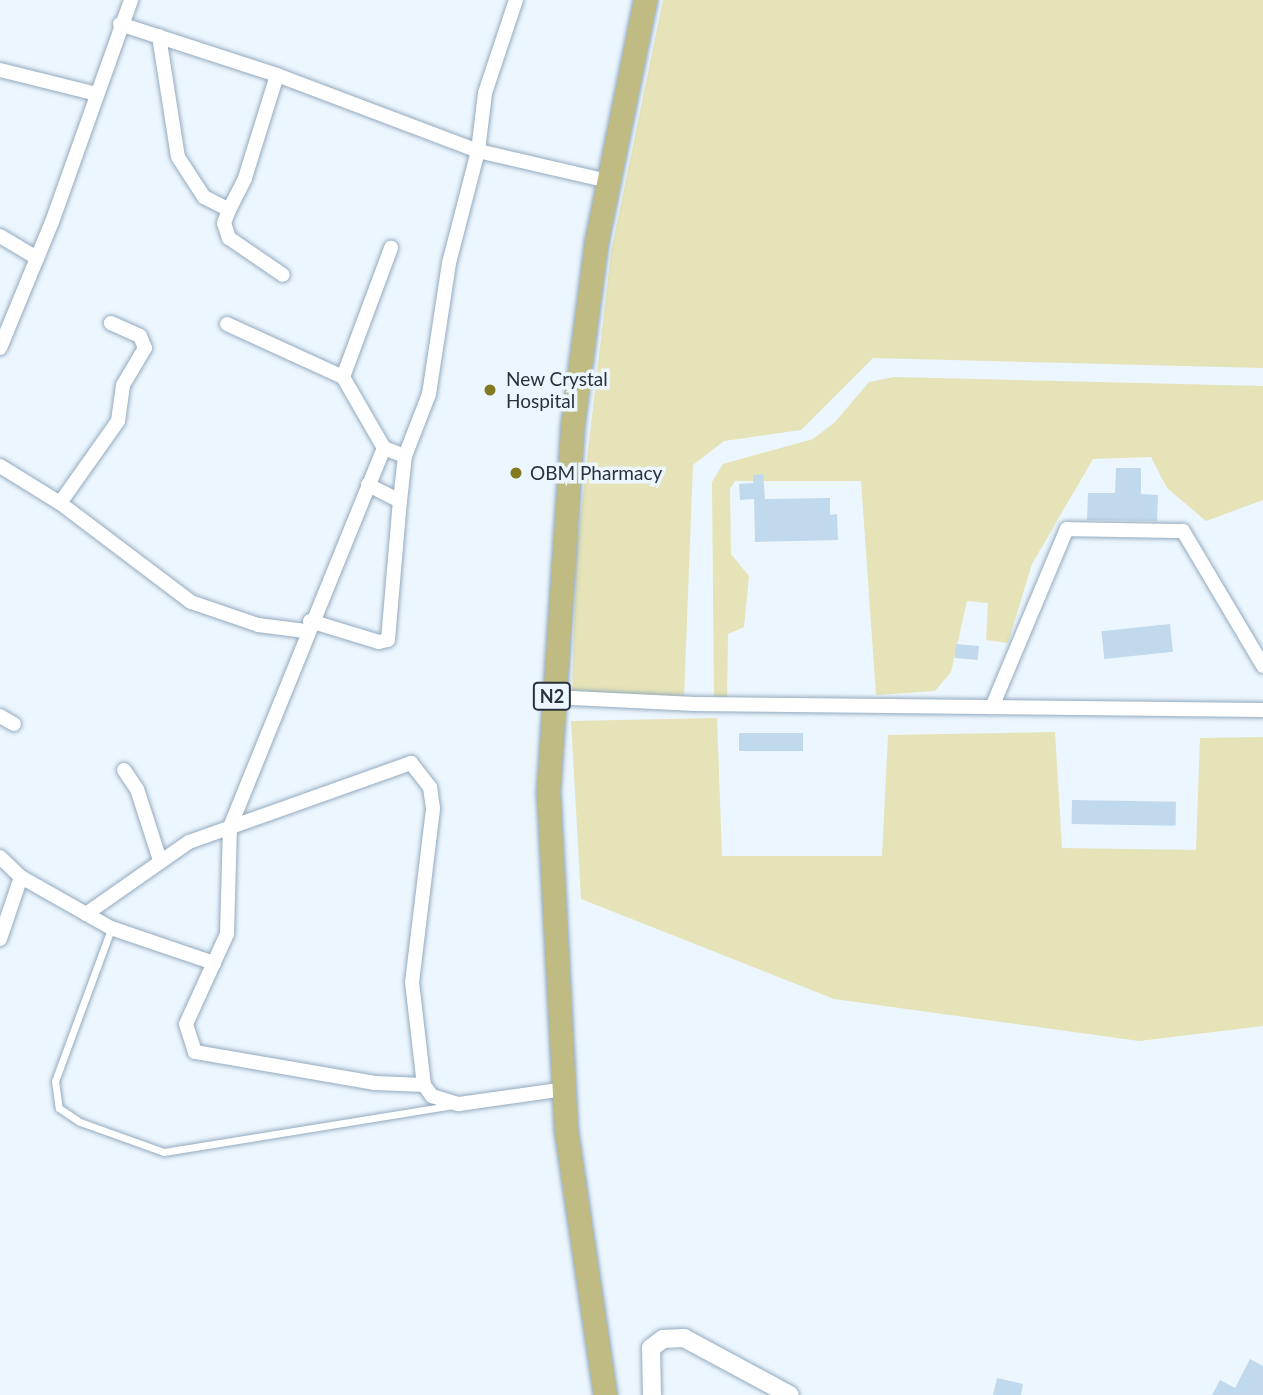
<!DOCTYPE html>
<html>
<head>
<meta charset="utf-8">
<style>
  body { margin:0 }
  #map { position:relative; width:1263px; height:1395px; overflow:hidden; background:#ecf6fe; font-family:Lato,sans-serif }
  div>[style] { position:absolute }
  .green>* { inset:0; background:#e5e3b7 }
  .building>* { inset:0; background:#c1d9ed; transform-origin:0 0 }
  .roads { filter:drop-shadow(0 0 2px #93aabe) drop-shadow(0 0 2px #93aabe) }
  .service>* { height:7px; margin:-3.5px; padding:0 3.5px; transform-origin:3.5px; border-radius:3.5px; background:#fff }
  .minor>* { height:14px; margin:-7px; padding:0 7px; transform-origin:7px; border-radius:7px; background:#fff }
  .tertiary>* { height:18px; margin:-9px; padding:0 9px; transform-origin:9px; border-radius:9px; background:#fff }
  .trunk>* { height:23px; margin:-11.5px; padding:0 11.5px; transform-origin:11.5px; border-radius:11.5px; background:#bfbb82 }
  .dots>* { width:19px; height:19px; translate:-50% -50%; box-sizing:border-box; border:4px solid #ecf6fe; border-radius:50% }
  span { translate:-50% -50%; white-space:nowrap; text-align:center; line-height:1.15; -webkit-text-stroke:7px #ecf6fe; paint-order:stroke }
  .shield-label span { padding:2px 5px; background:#ecf6fe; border:2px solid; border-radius:5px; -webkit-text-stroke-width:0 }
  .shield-label { font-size:18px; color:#29323a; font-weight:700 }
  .poi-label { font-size:19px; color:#29323a }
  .left { translate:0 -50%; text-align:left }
</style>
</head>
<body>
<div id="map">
  <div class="green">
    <i style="clip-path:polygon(663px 0,1263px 0,1263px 368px,873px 358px,801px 430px,724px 441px,693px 465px,684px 698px,572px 693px,576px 555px,611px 252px)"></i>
    <i style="clip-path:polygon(894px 377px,1263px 386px,1263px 500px,1206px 521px,1167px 488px,1151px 457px,1093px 459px,1032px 564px,1008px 643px,986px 640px,988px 603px,967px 601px,951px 672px,935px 691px,876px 695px,861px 481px,735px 481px,730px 489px,731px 554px,749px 576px,744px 627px,728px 634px,727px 698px,714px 697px,712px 482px,723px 464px,813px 439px,835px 422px,869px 382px)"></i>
    <i style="clip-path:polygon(717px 718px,722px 856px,882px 856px,888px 735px,1055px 732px,1062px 848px,1196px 850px,1200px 738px,1263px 737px,1263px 1026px,1139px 1041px,834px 999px,581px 899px,571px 721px)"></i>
  </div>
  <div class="building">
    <i style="clip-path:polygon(1116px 468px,1141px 468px,1141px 494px,1158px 495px,1157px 521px,1087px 520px,1088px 493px,1115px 493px)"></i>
    <i style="clip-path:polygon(763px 474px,765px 499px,830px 498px,830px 515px,837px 514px,838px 540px,755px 542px,754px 499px,740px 500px,739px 484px,753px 483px,753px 475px)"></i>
    <i style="left:1170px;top:624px;width:28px;height:69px;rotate:84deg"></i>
    <i style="left:956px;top:644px;width:23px;height:14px;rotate:5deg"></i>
    <i style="left:803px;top:733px;width:18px;height:64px;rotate:90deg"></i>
    <i style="left:1072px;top:800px;width:104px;height:24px;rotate:1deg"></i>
    <i style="clip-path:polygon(1250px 1359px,1263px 1366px,1263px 1395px,1212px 1395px,1220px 1380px,1235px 1388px)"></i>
    <i style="clip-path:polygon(997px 1378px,1023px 1384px,1021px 1395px,993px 1395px)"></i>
  </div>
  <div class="roads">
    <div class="service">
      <i style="left:111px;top:929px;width:162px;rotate:110.2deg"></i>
      <i style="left:55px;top:1081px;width:27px;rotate:82deg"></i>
      <i style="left:59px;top:1108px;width:25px;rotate:34deg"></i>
      <i style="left:80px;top:1122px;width:89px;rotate:19.7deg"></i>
      <i style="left:164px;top:1152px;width:293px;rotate:-9.2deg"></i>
    </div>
    <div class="minor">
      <i style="left:120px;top:24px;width:165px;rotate:18deg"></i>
      <i style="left:277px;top:75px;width:215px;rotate:20.7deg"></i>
      <i style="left:478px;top:151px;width:133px;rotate:13deg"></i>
      <i style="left:159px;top:36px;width:122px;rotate:81.1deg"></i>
      <i style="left:178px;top:157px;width:48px;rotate:57deg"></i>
      <i style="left:204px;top:197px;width:28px;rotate:27deg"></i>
      <i style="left:229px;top:210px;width:14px;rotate:111deg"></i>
      <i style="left:224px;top:223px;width:16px;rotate:72deg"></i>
      <i style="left:229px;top:238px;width:65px;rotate:34.4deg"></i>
      <i style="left:0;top:70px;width:100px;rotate:13.9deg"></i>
      <i style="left:229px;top:210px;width:36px;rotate:-63deg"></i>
      <i style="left:245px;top:178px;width:108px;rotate:-72.7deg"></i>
      <i style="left:0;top:236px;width:43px;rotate:30.7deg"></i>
      <i style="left:227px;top:324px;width:128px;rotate:24.6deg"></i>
      <i style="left:0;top:348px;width:136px;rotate:-67.6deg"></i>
      <i style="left:52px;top:222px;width:236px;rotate:-70.4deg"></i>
      <i style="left:384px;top:448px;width:82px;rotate:-120deg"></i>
      <i style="left:343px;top:377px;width:138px;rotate:-69.6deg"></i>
      <i style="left:0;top:466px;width:70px;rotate:31.7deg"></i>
      <i style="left:60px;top:503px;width:164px;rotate:37.1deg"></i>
      <i style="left:191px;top:602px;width:71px;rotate:18.9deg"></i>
      <i style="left:258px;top:625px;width:48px;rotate:7.1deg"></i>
      <i style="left:400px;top:501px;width:45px;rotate:-83.7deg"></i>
      <i style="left:60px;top:503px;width:100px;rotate:-54.7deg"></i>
      <i style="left:118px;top:421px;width:36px;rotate:-82deg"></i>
      <i style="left:123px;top:385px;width:43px;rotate:-59.3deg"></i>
      <i style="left:145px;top:348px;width:13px;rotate:-113deg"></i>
      <i style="left:140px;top:336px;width:32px;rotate:-156deg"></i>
      <i style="left:310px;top:621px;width:72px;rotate:16.9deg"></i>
      <i style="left:379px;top:642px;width:9px;rotate:-13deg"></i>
      <i style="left:388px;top:640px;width:140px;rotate:-85.1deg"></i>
      <i style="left:400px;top:501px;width:36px;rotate:-153deg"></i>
      <i style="left:552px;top:697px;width:143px;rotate:2.8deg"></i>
      <i style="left:695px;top:704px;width:568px;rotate:0.61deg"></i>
      <i style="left:992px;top:707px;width:193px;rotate:-67.2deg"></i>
      <i style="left:1067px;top:529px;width:116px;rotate:1deg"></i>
      <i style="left:1183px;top:531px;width:157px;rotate:59.3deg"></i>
      <i style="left:0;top:716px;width:16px;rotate:30deg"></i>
      <i style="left:124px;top:770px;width:23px;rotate:56deg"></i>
      <i style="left:137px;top:789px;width:75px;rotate:72.1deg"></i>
      <i style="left:0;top:857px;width:29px;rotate:44deg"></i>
      <i style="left:21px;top:877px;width:103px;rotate:29.5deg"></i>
      <i style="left:111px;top:928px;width:109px;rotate:18.8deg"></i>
      <i style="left:86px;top:914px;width:126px;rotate:-35deg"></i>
      <i style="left:189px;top:842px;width:236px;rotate:-19.6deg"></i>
      <i style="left:411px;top:763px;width:31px;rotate:52deg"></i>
      <i style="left:430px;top:787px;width:22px;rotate:82deg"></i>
      <i style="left:433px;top:809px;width:174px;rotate:96.9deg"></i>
      <i style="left:412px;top:982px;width:104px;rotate:83.4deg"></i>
      <i style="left:424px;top:1085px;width:14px;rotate:54deg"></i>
      <i style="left:432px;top:1096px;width:28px;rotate:17deg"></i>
      <i style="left:459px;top:1104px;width:106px;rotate:-8.1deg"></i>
      <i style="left:0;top:939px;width:65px;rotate:-71.3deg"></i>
      <i style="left:424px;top:1085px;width:49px;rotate:-177.7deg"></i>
      <i style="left:375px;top:1083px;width:183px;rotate:-170.2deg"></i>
      <i style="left:195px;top:1052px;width:29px;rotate:-108deg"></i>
      <i style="left:186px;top:1024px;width:99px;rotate:-65.5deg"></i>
      <i style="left:227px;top:934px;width:107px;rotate:-88.4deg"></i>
      <i style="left:230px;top:827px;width:409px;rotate:-67.9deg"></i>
      <i style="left:384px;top:448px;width:22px;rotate:21deg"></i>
      <i style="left:405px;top:456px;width:66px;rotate:-68.8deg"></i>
      <i style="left:429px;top:394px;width:133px;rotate:-81.3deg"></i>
      <i style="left:449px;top:263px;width:116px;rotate:-75.5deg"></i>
      <i style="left:478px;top:151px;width:58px;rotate:-83.1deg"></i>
      <i style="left:485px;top:93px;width:98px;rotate:-71.6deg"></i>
    </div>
    <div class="tertiary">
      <i style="left:652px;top:1395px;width:47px;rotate:-91.2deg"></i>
      <i style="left:651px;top:1348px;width:15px;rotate:-37deg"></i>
      <i style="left:663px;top:1339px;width:21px;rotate:-3deg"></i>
      <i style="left:684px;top:1338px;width:120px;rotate:28.3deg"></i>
    </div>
    <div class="trunk">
      <i style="left:605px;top:1395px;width:266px;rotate:-98.4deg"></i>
      <i style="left:566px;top:1132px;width:339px;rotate:-93deg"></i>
      <i style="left:548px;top:793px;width:366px;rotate:-86.2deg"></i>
      <i style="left:572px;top:428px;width:187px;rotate:-82.6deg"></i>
      <i style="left:596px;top:243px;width:248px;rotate:-78.6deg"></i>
    </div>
  </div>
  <div class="dots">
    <i style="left:490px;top:390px;background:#827b21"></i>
    <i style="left:516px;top:473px;background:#827b21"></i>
  </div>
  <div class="shield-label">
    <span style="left:552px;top:696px">N2</span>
  </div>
  <div class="poi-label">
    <span class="left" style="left:506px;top:390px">New Crystal<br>Hospital</span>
    <span class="left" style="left:530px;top:473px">OBM Pharmacy</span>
  </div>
</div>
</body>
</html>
